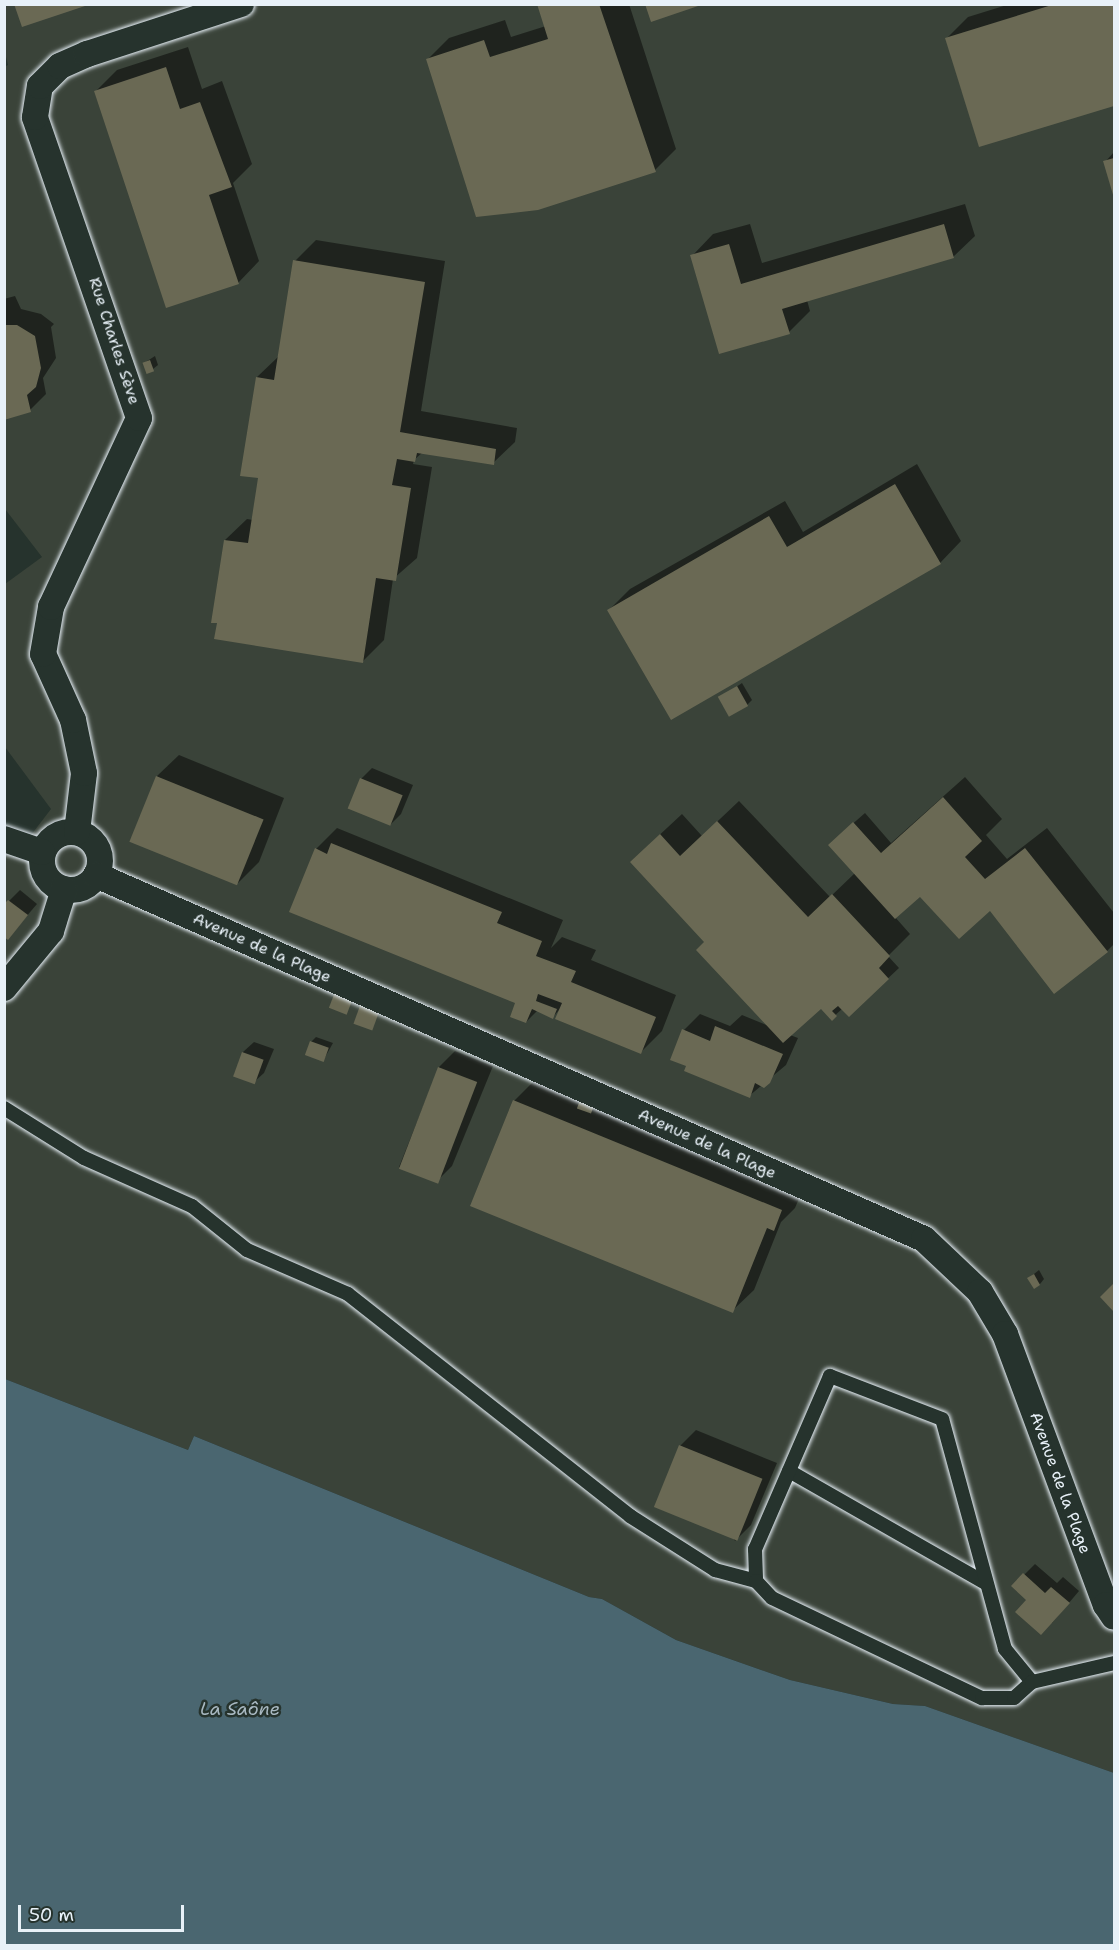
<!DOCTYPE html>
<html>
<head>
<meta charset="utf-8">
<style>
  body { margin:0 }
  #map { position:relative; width:1119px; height:1950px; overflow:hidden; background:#26332d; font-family:"Shantell Sans",sans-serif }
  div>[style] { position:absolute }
  .built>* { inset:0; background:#3a4339 }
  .water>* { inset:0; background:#4a6670 }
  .shadow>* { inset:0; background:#0007 }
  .building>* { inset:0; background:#6a6954; transform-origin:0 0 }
  .roads { filter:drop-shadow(0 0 2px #e8f1f8) drop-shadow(0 0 2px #e8f1f8) }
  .lane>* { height:14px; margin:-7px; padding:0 7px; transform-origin:7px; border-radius:7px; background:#26332d }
  .street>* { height:26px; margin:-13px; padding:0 13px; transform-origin:13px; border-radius:13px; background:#26332d }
  .street>.ring { margin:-13px; padding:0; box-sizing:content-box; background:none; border:26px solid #26332d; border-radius:50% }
  span { translate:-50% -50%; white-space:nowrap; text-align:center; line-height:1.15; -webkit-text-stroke:5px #26332d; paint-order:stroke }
  .street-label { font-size:16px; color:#e8f1f8 }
  .water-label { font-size:18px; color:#a9b9c2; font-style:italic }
  .frame { position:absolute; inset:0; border:6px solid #e8f1f8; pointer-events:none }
  .scale { position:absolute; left:18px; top:1905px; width:166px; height:27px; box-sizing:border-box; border:3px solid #e8f1f8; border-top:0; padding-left:8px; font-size:18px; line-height:21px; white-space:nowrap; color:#e8f1f8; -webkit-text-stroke:4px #26332d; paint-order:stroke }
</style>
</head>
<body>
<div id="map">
  <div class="built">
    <i style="clip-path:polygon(5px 5px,1114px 5px,1114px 1773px,925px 1706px,893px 1704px,790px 1680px,676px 1640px,602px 1599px,589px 1597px,194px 1436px,188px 1450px,5px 1379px,5px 854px,15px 856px,51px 809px,5px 747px,5px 584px,42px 557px,5px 509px,4px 67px,8px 65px,5px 53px)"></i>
  </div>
  <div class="water">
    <i style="clip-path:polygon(5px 1379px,188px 1450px,194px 1436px,589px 1597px,602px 1599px,676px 1640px,790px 1680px,893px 1704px,925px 1706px,1114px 1773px,1114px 1945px,5px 1945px)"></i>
  </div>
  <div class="shadow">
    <i style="clip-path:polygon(539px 4px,629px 4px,676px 149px,655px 170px,427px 60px,449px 38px,505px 20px,511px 37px,546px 26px)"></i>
    <i style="clip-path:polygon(1010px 4px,1114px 4px,1114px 104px,979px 145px,946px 39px,968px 17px)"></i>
    <i style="clip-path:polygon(188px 47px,202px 89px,222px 81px,252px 164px,233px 183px,259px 261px,238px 283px,95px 92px,117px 70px)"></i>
    <i style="clip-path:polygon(1114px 152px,1114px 194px,1105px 162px)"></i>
    <i style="clip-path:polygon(965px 204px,975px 236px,953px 257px,807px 300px,810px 311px,789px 332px,692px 256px,713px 234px,750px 224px,762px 263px)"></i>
    <i style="clip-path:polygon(316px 240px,445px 261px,421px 411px,517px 428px,515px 442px,493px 463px,423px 452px,414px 460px,413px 464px,432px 467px,417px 558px,393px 579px,384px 640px,363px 661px,225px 540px,247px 519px,253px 520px,260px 477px,257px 377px,279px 356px,295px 261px)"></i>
    <i style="clip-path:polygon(15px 296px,21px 309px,41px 314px,54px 324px,51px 327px,56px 358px,43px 378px,46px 394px,30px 410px,4px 418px,4px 299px)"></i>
    <i style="clip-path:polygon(155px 356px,158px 365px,153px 369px,144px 363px)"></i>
    <i style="clip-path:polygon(917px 464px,961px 541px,940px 563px,609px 610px,630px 589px,785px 501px,803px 532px)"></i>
    <i style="clip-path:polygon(742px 683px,752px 700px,747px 705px,720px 698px)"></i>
    <i style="clip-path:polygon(179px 755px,284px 798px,259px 862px,238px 883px,157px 776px)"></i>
    <i style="clip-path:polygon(372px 768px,413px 785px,401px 814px,390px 825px,361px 779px)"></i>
    <i style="clip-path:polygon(965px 777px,1002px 819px,986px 835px,1007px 859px,1047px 828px,1114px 913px,1114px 944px,1107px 951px,990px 909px,920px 894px,895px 917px,910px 934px,888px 956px,899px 968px,849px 1015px,842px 1009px,832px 1018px,821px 1007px,790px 1035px,798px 1038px,786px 1065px,749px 1096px,684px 1030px,700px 1014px,730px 1026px,742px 1015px,769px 1026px,706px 942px,653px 841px,682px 814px,702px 836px,739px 801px,830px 897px,855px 873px,841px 834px,865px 813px,891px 843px)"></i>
    <i style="clip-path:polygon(337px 828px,563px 920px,551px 948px,562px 937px,596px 950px,591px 960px,676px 995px,662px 1031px,641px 1052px,560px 1009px,553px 1017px,538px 1010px,526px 1022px,517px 1002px,316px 849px)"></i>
    <i style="clip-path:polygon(20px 890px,37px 904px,8px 938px,4px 906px)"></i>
    <i style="clip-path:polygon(367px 998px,383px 1005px,370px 1029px)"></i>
    <i style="clip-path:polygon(316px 1037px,333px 1043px,323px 1061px,311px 1042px)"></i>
    <i style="clip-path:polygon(254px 1042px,274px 1049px,264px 1073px,253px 1083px,234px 1075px,243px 1052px)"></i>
    <i style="clip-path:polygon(455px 1051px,493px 1066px,452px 1166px,436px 1182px,399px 1167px,439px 1067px)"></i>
    <i style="clip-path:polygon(535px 1080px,803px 1189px,795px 1208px,781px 1222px,754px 1290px,732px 1311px,514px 1101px)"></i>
    <i style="clip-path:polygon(1039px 1270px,1044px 1279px,1040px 1284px,1029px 1278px)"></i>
    <i style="clip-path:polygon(696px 1430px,777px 1463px,751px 1525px,735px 1541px,680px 1446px)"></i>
    <i style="clip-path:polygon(1035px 1564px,1057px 1583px,1063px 1577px,1079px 1591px,1052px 1623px,1013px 1586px)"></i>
  </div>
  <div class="building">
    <i style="clip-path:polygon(14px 4px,88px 4px,88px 5px,22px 27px)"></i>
    <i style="clip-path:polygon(537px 4px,599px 4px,656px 172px,538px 210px,476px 217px,426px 59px,484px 40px,490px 57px,548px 39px)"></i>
    <i style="clip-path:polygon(645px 4px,701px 4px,701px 5px,651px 22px)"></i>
    <i style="clip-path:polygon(1055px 4px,1114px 4px,1114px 106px,979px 147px,945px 38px)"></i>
    <i style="clip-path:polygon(166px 67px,180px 109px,200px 102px,232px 187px,209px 195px,239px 284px,166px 308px,94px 91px)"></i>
    <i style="clip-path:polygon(1114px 158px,1114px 198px,1103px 161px)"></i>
    <i style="clip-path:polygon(944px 224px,954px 258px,782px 309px,790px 334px,719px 354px,690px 255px,729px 244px,741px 284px)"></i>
    <i style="clip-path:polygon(293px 260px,425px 282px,400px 432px,496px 449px,494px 465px,417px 453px,415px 462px,397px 459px,392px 485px,411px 488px,396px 581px,376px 578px,363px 663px,214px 639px,217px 623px,211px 623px,224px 540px,248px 543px,258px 478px,240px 476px,256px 377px,274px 380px)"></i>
    <i style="clip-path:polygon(4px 325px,17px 325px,35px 336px,41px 368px,36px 387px,27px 395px,31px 412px,4px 420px)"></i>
    <i style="left:150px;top:360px;width:12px;height:8px;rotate:70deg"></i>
    <i style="clip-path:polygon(895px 484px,941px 564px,671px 720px,607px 610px,769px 516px,787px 547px)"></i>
    <i style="left:737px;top:686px;width:23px;height:22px;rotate:61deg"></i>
    <i style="left:156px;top:776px;width:116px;height:71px;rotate:22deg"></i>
    <i style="left:360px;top:778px;width:46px;height:33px;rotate:22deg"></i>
    <i style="clip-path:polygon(943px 797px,982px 841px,965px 857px,985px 879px,1025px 848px,1108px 952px,1054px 994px,990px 911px,959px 939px,920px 897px,895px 919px,828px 845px,853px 822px,881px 853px)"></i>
    <i style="clip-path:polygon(717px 821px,808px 917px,832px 894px,890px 956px,879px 968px,889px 979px,849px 1017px,838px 1006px,832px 1011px,837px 1016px,832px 1021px,821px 1009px,783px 1043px,696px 950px,704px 942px,630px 862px,660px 834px,680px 856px)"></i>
    <i style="clip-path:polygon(331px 843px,502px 912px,497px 923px,542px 941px,536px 956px,576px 971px,571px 982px,656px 1017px,641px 1054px,555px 1019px,562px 1003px,538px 994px,536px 1001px,557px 1009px,553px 1019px,532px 1009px,526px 1023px,510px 1017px,515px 1003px,289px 912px,315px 848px,327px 854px)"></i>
    <i style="clip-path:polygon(8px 900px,28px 915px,8px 940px,4px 937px,4px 904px)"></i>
    <i style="left:335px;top:992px;width:19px;height:17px;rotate:21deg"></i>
    <i style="left:361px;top:1003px;width:20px;height:22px;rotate:20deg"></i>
    <i style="clip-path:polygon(715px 1026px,783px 1054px,770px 1083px,764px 1088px,755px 1083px,750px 1098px,684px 1071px,686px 1066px,670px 1060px,682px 1029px,710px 1041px)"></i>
    <i style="left:310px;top:1041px;width:20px;height:15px;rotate:20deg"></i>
    <i style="left:242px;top:1052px;width:23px;height:26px;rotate:20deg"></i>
    <i style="left:438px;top:1067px;width:42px;height:109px;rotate:21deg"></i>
    <i style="clip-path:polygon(513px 1100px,782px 1210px,774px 1231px,767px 1228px,733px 1313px,470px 1206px)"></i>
    <i style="left:580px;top:1100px;width:15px;height:9px;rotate:20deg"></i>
    <i style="clip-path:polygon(1034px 1274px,1040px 1285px,1034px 1289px,1027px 1278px)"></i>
    <i style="clip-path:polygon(1114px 1283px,1114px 1312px,1100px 1297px)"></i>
    <i style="left:679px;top:1445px;width:90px;height:67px;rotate:22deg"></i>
    <i style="clip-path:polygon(1023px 1573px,1045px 1593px,1051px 1587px,1070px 1603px,1041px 1635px,1015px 1612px,1026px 1600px,1011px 1586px)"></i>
  </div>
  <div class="roads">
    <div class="lane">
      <i style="left:4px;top:1108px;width:94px;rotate:32deg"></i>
      <i style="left:84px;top:1158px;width:118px;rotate:24deg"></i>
      <i style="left:192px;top:1206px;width:70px;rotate:38.7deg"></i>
      <i style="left:247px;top:1250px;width:110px;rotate:23.5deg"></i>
      <i style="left:348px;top:1294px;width:359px;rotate:38.2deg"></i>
      <i style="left:630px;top:1516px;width:101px;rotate:32.4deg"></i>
      <i style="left:715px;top:1570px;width:42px;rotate:15deg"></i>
      <i style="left:789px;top:1471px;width:226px;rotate:29.7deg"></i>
      <i style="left:1032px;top:1682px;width:43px;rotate:-129.3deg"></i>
      <i style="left:1005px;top:1649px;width:238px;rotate:-105.3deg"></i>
      <i style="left:942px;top:1419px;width:120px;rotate:-159deg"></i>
      <i style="left:830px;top:1376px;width:189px;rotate:113.4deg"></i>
      <i style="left:755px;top:1549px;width:32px;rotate:88deg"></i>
      <i style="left:756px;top:1581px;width:23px;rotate:47deg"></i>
      <i style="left:772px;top:1598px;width:233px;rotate:25.5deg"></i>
      <i style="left:982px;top:1698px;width:32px"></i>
      <i style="left:1014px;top:1698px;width:24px;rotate:-42deg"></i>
      <i style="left:1032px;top:1682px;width:84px;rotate:-13deg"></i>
    </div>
    <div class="street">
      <i class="ring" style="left:42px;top:832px;width:32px;height:32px"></i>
      <i style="left:77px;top:832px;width:59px;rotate:-83.2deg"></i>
      <i style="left:84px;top:773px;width:54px;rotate:-101.7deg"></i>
      <i style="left:73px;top:720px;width:72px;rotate:-114.4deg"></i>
      <i style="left:43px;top:654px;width:48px;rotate:-80.3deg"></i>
      <i style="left:51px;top:607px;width:208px;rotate:-65deg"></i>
      <i style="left:139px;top:418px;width:318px;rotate:-109.1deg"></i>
      <i style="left:35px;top:117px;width:31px;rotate:-81deg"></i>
      <i style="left:40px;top:86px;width:28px;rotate:-45deg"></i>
      <i style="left:60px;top:66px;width:30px;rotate:-24deg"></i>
      <i style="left:87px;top:54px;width:162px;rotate:-18deg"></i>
      <i style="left:4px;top:839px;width:40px;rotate:18.9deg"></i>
      <i style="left:96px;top:875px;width:904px;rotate:23.73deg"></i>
      <i style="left:924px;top:1239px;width:77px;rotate:43.4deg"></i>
      <i style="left:980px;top:1292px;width:49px;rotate:59.2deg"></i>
      <i style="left:1005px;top:1334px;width:289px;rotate:69.6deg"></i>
      <i style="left:1106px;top:1605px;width:14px;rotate:56deg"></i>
      <i style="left:4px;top:988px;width:74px;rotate:-50.5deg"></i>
      <i style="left:51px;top:931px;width:44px;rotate:-72.8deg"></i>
    </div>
  </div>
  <div class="street-label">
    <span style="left:114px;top:341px;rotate:72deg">Rue Charles Sève</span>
    <span style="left:262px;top:948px;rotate:24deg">Avenue de la Plage</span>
    <span style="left:707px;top:1144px;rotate:24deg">Avenue de la Plage</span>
    <span style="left:1060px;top:1483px;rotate:70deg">Avenue de la Plage</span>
  </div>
  <div class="water-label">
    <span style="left:240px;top:1709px">La Saône</span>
  </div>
  <div class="frame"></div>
  <div class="scale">50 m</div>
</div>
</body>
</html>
